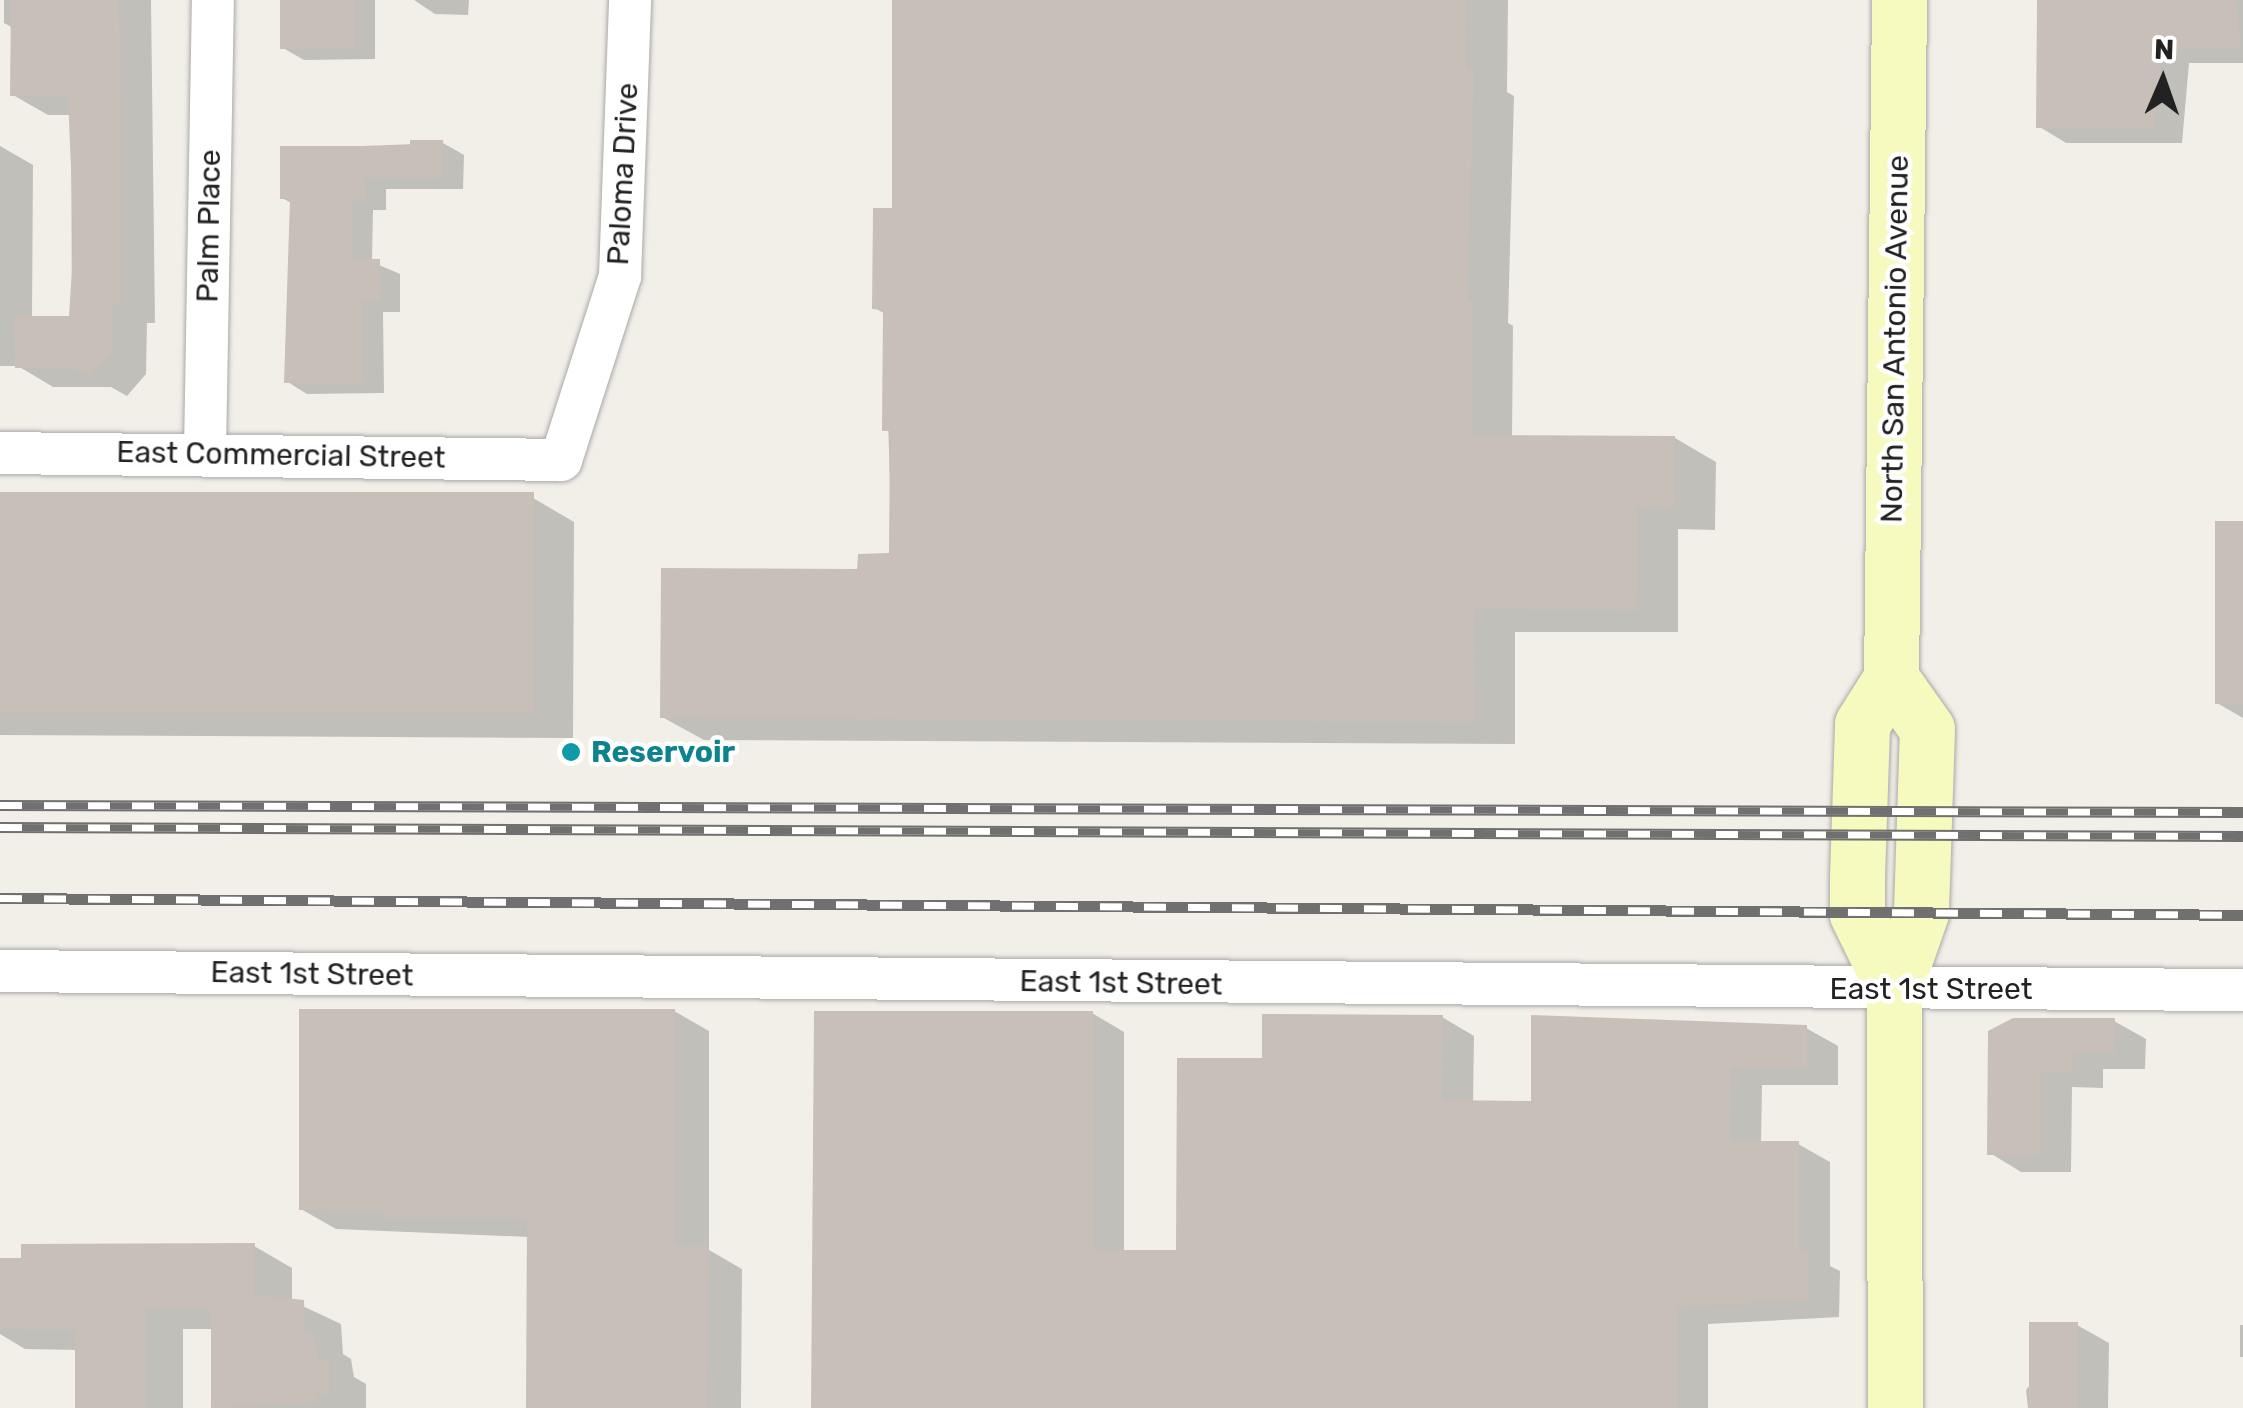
<!DOCTYPE html>
<html>
<head>
<meta charset="utf-8">
<style>
  body { margin:0 }
  #map { position:relative; width:2243px; height:1408px; overflow:hidden; background:#f2efe9; font-family:Rubik,sans-serif }
  div>[style] { position:absolute }
  .shadow>* { inset:0; background:#0003; transform-origin:0 0 }
  .building>* { inset:0; background:#c7bfb8; transform-origin:0 0 }
  .roads { filter:drop-shadow(0 0 2px #a9a9a9) drop-shadow(0 0 2px #a9a9a9) }
  .street>* { height:42px; margin:-21px; padding:0 21px; transform-origin:21px; border-radius:21px; background:#fff }
  .secondary>* { height:55px; margin:-27.5px; padding:0 27.5px; transform-origin:27.5px; border-radius:27.5px; background:#f7fabf }
  .rail>* { height:11px; margin-top:-5.5px; transform-origin:0; background:repeating-linear-gradient(90deg,#fff 0 22px,#707070 0 44px); box-sizing:border-box; border-block:2px solid #707070 }
  .dots>* { width:28px; height:28px; translate:-50% -50%; box-sizing:border-box; border:5px solid #fff; border-radius:50% }
  span { translate:-50% -50%; white-space:nowrap; text-align:center; line-height:1.15; -webkit-text-stroke:9px #fff; paint-order:stroke }
  .street-label { font-size:30px; color:#222 }
  .culture-label { font-size:30px; color:#0d838f; font-weight:700 }
  .left { translate:0 -50%; text-align:left }
  .north { position:absolute; left:2113px; top:30px; width:100px; height:100px; -webkit-text-stroke:8px #fff; paint-order:stroke; rotate:2deg; font-size:28px; font-weight:700; line-height:40px; text-align:center; color:#222 }
  .north::after { content:''; display:block; margin:auto; width:35px; height:45px; background:#222; clip-path:polygon(50% 0,100% 100%,50% 72%,0 100%) }
</style>
</head>
<body>
<div id="map">
  <div class="shadow">
    <i style="clip-path:polygon(4px 0,151px 0,155px 323px,147px 323px,146px 374px,127px 396px,111px 387px,53px 387px,18px 366px,0 366px,0 146px,33px 165px,32px 319px,72px 319px,71px 115px,48px 115px,13px 95px,13px 28px,4px 23px)"></i>
    <i style="clip-path:polygon(283px 0,375px 0,375px 59px,304px 60px,283px 48px)"></i>
    <i style="clip-path:polygon(414px 0,469px 0,468px 15px,435px 14px)"></i>
    <i style="clip-path:polygon(892px 0,1508px 0,1507px 92px,1514px 96px,1508px 323px,1513px 326px,1512px 438px,1675px 438px,1716px 462px,1715px 530px,1678px 529px,1678px 632px,1515px 632px,1515px 744px,704px 740px,662px 717px,860px 572px,892px 556px,885px 314px,875px 308px,894px 210px)"></i>
    <i style="clip-path:polygon(2039px 0,2243px 0,2243px 63px,2189px 63px,2182px 143px,2066px 143px,2038px 126px)"></i>
    <i style="clip-path:polygon(443px 143px,464px 155px,463px 189px,386px 189px,386px 210px,373px 210px,372px 262px,400px 274px,400px 312px,383px 312px,384px 393px,307px 394px,286px 381px,293px 204px,282px 198px,282px 149px)"></i>
    <i style="clip-path:polygon(0 495px,533px 498px,574px 522px,573px 738px,0 735px)"></i>
    <i style="clip-path:polygon(2243px 523px,2243px 718px,2217px 703px)"></i>
    <i style="clip-path:polygon(674px 1011px,709px 1031px,709px 1250px,742px 1269px,741px 1408px,528px 1408px,530px 1237px,336px 1229px,301px 1209px)"></i>
    <i style="clip-path:polygon(1092px 1013px,1124px 1032px,1124px 1253px,1178px 1253px,1264px 1061px,1442px 1017px,1474px 1036px,1473px 1103px,1533px 1104px,1806px 1028px,1838px 1046px,1838px 1085px,1762px 1085px,1761px 1144px,1798px 1144px,1830px 1162px,1830px 1266px,1840px 1271px,1839px 1317px,1708px 1324px,1708px 1408px,814px 1408px)"></i>
    <i style="clip-path:polygon(2114px 1021px,2146px 1039px,2145px 1069px,2103px 1069px,2103px 1088px,2072px 1087px,2071px 1172px,2021px 1172px,1990px 1153px,1990px 1032px)"></i>
    <i style="clip-path:polygon(254px 1246px,292px 1268px,292px 1301px,341px 1324px,343px 1354px,351px 1359px,354px 1377px,366px 1384px,366px 1408px,213px 1408px,214px 1329px,183px 1329px,183px 1408px,77px 1408px,78px 1350px,25px 1349px,0 1334px,0 1260px)"></i>
    <i style="clip-path:polygon(2077px 1325px,2109px 1343px,2108px 1408px,2028px 1408px,2026px 1390px)"></i>
    <i style="left:2240px;top:1325px;width:3px;height:32px"></i>
  </div>
  <div class="building">
    <i style="clip-path:polygon(11px 0,119px 0,121px 304px,112px 304px,112px 354px,91px 377px,73px 368px,15px 368px,14px 316px,69px 316px,74px 241px,68px 96px,10px 96px)"></i>
    <i style="left:280px;top:0;width:75px;height:49px"></i>
    <i style="clip-path:polygon(892px 0,1467px 0,1466px 69px,1474px 70px,1467px 300px,1472px 300px,1472px 435px,1675px 436px,1675px 507px,1638px 507px,1637px 610px,1474px 609px,1475px 722px,660px 718px,661px 568px,857px 569px,858px 554px,889px 553px,890px 431px,882px 431px,883px 310px,872px 309px,873px 208px,892px 208px)"></i>
    <i style="clip-path:polygon(2037px 0,2236px 0,2241px 49px,2162px 48px,2154px 128px,2036px 128px)"></i>
    <i style="clip-path:polygon(410px 140px,443px 140px,443px 178px,365px 178px,365px 200px,352px 199px,352px 259px,380px 259px,380px 301px,363px 301px,363px 383px,284px 383px,290px 199px,280px 199px,280px 146px,410px 146px)"></i>
    <i style="left:0;top:492px;width:534px;height:221px"></i>
    <i style="left:2215px;top:521px;width:28px;height:183px"></i>
    <i style="clip-path:polygon(299px 1009px,675px 1009px,675px 1246px,708px 1246px,707px 1408px,526px 1408px,527px 1218px,384px 1218px,384px 1211px,299px 1210px)"></i>
    <i style="clip-path:polygon(814px 1011px,1093px 1011px,1093px 1250px,1176px 1250px,1177px 1058px,1262px 1058px,1262px 1014px,1443px 1015px,1442px 1100px,1531px 1101px,1531px 1015px,1807px 1025px,1807px 1068px,1731px 1068px,1730px 1141px,1799px 1141px,1799px 1251px,1808px 1251px,1808px 1300px,1677px 1307px,1677px 1408px,811px 1408px)"></i>
    <i style="clip-path:polygon(2013px 1018px,2115px 1018px,2114px 1053px,2072px 1052px,2072px 1071px,2041px 1071px,2040px 1155px,1987px 1155px,1988px 1031px)"></i>
    <i style="clip-path:polygon(255px 1243px,254px 1295px,304px 1300px,305px 1334px,314px 1334px,318px 1359px,329px 1360px,329px 1395px,317px 1395px,317px 1403px,211px 1408px,211px 1309px,146px 1308px,146px 1408px,75px 1408px,75px 1330px,0 1329px,0 1258px,21px 1258px,21px 1244px)"></i>
    <i style="left:2029px;top:1322px;width:49px;height:86px"></i>
  </div>
  <div class="roads">
    <div class="street">
      <i style="left:205px;top:452px;width:452px;rotate:-89deg"></i>
      <i style="left:0;top:453px;width:561px;rotate:0.71deg"></i>
      <i style="left:561px;top:460px;width:193px;rotate:-72.2deg"></i>
      <i style="left:620px;top:276px;width:276px;rotate:-87.9deg"></i>
      <i style="left:0;top:971px;width:2243px;rotate:0.49deg"></i>
    </div>
    <div class="secondary">
      <i style="left:1891px;top:678px;width:62px;rotate:54.8deg"></i>
      <i style="left:1927px;top:729px;width:184px;rotate:91.9deg"></i>
      <i style="left:1921px;top:913px;width:82px;rotate:109.3deg"></i>
      <i style="left:1894px;top:990px;width:418px;rotate:89.9deg"></i>
      <i style="left:1894px;top:990px;width:85px;rotate:-116deg"></i>
      <i style="left:1857px;top:914px;width:37px;rotate:-90deg"></i>
      <i style="left:1857px;top:877px;width:153px;rotate:-88.1deg"></i>
      <i style="left:1862px;top:724px;width:54px;rotate:-57.8deg"></i>
      <i style="left:1891px;top:678px;width:678px;rotate:-89.32deg"></i>
    </div>
  </div>
  <div class="rail">
    <i style="left:0;top:805px;width:2243px;rotate:0.18deg"></i>
    <i style="left:0;top:827px;width:2243px;rotate:0.23deg"></i>
    <i style="left:0;top:898px;width:2243px;rotate:0.43deg"></i>
  </div>
  <div class="dots">
    <i style="left:571px;top:752px;background:#0f9aa8"></i>
  </div>
  <div class="street-label">
    <span style="left:623px;top:174px;rotate:-87deg">Paloma Drive</span>
    <span style="left:209px;top:226px;rotate:-89deg">Palm Place</span>
    <span style="left:1895px;top:339px;rotate:-89deg">North San Antonio Avenue</span>
    <span style="left:281px;top:455px;rotate:1deg">East Commercial Street</span>
    <span style="left:312px;top:974px;rotate:1deg">East 1st Street</span>
    <span style="left:1121px;top:983px;rotate:1deg">East 1st Street</span>
    <span style="left:1931px;top:989px">East 1st Street</span>
  </div>
  <div class="culture-label">
    <span class="left" style="left:591px;top:752px">Reservoir</span>
  </div>
  <div class="north">N</div>
</div>
</body>
</html>
